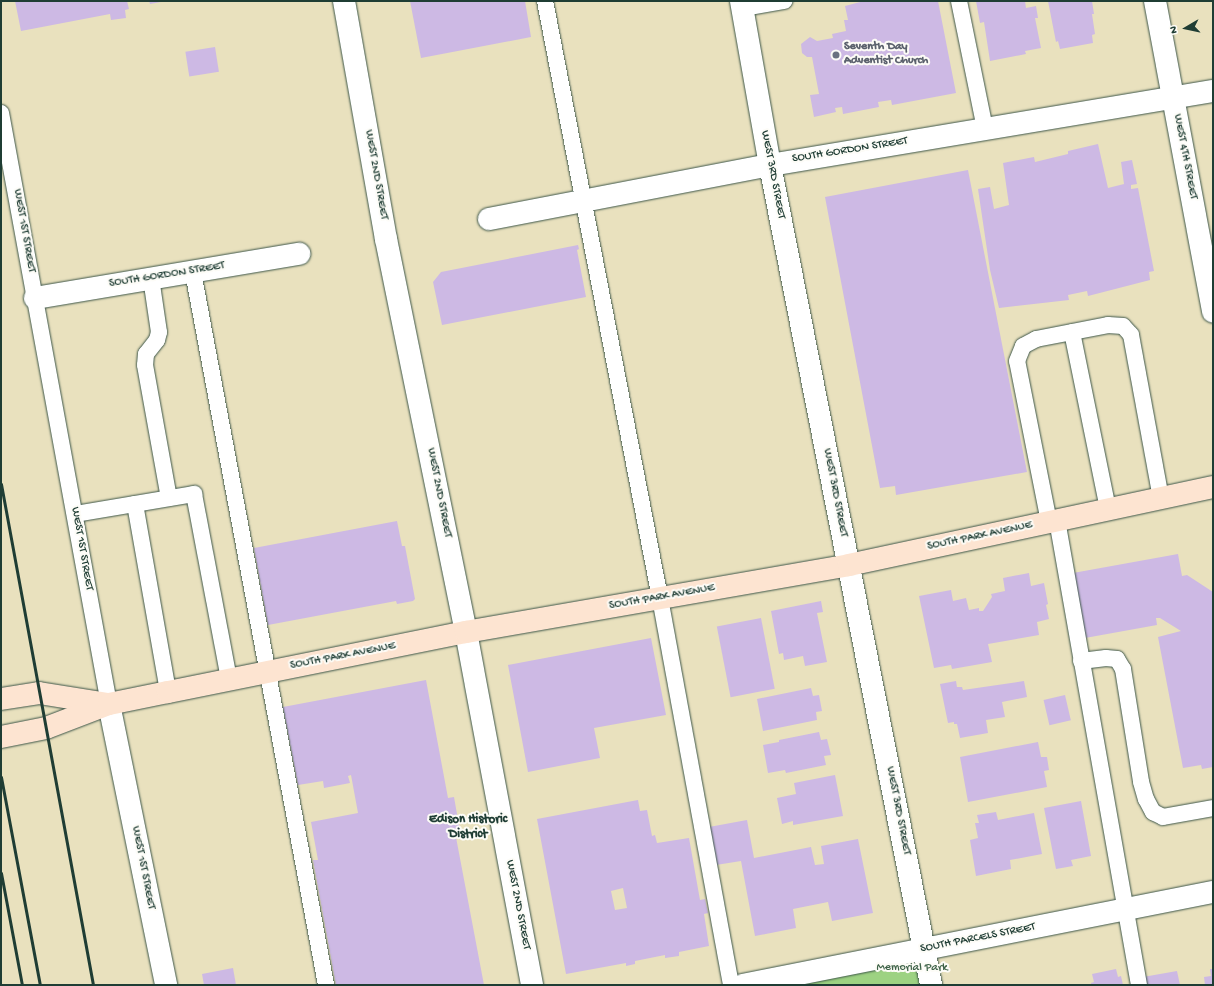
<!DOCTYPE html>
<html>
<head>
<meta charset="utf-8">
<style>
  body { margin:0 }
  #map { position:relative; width:1214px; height:986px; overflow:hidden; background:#e9e1be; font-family:"Gochi Hand",sans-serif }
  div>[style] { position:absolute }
  .green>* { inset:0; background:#9dd282 }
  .building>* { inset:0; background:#cdb9e4; transform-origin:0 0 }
  .roads { filter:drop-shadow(0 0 1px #3d5649) drop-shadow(0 0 1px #3d5649) }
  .lane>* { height:16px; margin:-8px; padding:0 8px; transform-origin:8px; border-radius:8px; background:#fff }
  .street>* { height:22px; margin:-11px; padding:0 11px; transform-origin:11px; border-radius:11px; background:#fff }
  .secondary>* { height:22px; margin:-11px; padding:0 11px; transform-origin:11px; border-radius:11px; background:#fde4d1 }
  .rail>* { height:3px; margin:-1.5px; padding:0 1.5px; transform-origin:1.5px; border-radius:1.5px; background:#1f3d34 }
  .dots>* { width:11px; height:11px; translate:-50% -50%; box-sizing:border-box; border:2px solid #fdfcf7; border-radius:50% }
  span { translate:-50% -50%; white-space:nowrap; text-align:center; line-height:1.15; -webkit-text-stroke:4px #fdfcf7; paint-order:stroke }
  .worship-label { font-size:12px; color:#5b616d; font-weight:700 }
  .left { translate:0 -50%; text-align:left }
  .street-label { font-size:12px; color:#1f3d34 }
  .park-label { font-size:12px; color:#3e6248 }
  .neighbourhood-label { font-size:13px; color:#1f3d34; font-weight:700 }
  .frame { position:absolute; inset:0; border:2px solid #1f3d34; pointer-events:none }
  .north { position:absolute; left:1166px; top:8px; width:40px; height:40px; -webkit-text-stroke:3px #fdfcf7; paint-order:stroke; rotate:261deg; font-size:11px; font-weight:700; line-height:16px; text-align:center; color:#1f3d34 }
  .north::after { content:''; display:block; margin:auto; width:14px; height:18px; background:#1f3d34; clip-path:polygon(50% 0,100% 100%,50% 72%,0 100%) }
</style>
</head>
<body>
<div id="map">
  <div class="green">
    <i style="clip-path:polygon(924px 950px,931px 985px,746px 985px)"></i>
  </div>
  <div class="building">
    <i style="clip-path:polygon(15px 1px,127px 1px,129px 9px,125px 10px,126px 18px,111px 20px,110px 14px,21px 31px)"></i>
    <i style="clip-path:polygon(149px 1px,161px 1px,161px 2px,150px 4px)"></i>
    <i style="clip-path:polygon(410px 1px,525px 1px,531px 37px,421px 58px)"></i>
    <i style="clip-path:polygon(864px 1px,938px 1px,956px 93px,892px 105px,891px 100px,878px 102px,879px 107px,843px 114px,842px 107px,835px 108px,836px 112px,814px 117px,810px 95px,819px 94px,812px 57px,807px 57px,802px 53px,801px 44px,810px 37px,817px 41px,833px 38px,832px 34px,846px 31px,844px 20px,848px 20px,845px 6px)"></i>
    <i style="clip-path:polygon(976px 1px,1025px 1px,1026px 8px,1036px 6px,1038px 18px,1035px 18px,1041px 48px,1025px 51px,1026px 54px,990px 61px,984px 22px,980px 23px)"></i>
    <i style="clip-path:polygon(1048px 1px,1092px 1px,1094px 14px,1092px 14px,1095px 34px,1092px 35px,1093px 43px,1060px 49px,1058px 41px,1056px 42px)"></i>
    <i style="left:215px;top:47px;width:25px;height:30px;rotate:81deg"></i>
    <i style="clip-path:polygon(1098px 144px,1108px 188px,1124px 184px,1121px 162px,1132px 160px,1137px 184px,1131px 185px,1131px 189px,1138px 188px,1154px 271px,1149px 272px,1150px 280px,1088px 296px,1087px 291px,1068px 295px,1069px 300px,999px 308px,990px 270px,978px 189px,990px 187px,994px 209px,1009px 205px,1003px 163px,1034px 157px,1035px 162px,1068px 154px,1068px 151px)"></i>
    <i style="clip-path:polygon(968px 170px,1027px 472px,896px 495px,895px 486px,880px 488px,825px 197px)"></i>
    <i style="clip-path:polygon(578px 245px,579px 249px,577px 250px,586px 297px,442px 325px,433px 282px,441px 272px)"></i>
    <i style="clip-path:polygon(397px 521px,402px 546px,405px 546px,415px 599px,413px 601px,397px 604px,396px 601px,268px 625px,254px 548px)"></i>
    <i style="clip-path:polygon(1178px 554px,1182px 576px,1187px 575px,1213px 592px,1213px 767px,1202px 769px,1201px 765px,1183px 768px,1158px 637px,1181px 631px,1160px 618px,1156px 618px,1157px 625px,1085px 638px,1073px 573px)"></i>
    <i style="clip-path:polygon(1029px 573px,1031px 586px,1044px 583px,1048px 604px,1046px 605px,1049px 619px,1037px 622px,1039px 635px,988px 644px,992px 662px,952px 669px,951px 665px,934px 668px,919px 596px,951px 590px,953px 601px,966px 598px,969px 610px,979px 608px,979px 611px,983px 611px,992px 597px,991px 594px,1005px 591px,1003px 578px)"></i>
    <i style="clip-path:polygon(821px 601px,823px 612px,817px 613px,827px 662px,805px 666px,803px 656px,784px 660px,783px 653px,779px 654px,771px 611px)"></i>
    <i style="left:761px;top:618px;width:72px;height:45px;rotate:79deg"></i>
    <i style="clip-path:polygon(651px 638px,666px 715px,594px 728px,600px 758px,528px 772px,508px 665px)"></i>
    <i style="clip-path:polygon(426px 680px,448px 798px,454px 797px,460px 831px,455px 832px,484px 985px,336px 985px,313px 860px,318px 860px,311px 822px,358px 813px,351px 775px,348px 776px,350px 783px,324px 788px,323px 781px,298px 785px,283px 707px)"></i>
    <i style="clip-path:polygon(956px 681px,957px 687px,962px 687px,963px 690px,1024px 681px,1027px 697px,1002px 702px,1005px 717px,986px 720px,988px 733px,960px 738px,957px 724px,954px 724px,954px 722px,948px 723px,940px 684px)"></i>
    <i style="clip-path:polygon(811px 688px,813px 696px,819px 695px,822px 711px,816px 712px,817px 720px,763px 731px,757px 699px)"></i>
    <i style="left:1065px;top:695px;width:26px;height:22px;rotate:77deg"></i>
    <i style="clip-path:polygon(819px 732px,821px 740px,827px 739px,831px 755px,824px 756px,826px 765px,786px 773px,785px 770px,768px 773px,763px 745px,779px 742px,779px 740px)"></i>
    <i style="clip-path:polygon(1038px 742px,1041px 757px,1047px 757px,1049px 770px,1044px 771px,1047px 787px,968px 802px,960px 757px)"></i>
    <i style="clip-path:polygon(835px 775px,843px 816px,793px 825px,793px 821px,782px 824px,777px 798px,796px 794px,794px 783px)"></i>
    <i style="clip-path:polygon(evenodd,638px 800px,640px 811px,647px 810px,652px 836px,655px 835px,657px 843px,689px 838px,700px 900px,705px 899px,708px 913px,704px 914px,709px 946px,679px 952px,679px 956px,665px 958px,665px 955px,635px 961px,635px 964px,626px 966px,626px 963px,566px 974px,537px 819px,638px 800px,623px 888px,627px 908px,615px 910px,611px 891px,623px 888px)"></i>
    <i style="clip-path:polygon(1081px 801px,1091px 856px,1071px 860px,1073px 866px,1056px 869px,1044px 808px)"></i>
    <i style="clip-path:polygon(996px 812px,998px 820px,1034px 813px,1042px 854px,1010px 860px,1011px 869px,976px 876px,970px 840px,978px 838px,975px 823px,979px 823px,977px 815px)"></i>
    <i style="clip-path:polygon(747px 820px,754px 858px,811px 847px,815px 865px,824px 864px,821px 846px,858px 839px,873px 913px,832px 921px,828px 902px,793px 909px,796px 928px,755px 936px,741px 861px,716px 865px,709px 827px)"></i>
    <i style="clip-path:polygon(233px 968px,236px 985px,204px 985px,202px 974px)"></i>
    <i style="clip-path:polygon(1116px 969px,1118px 977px,1121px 976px,1123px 985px,1091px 985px,1091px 983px,1094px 982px,1092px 974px)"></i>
    <i style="clip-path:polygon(1210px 969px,1213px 969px,1213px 985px,1205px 985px,1204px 977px,1211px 976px)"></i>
    <i style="clip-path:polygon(1177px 971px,1180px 985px,1145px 985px,1143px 977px)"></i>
  </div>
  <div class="roads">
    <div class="lane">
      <i style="left:545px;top:1px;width:608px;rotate:79.1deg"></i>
      <i style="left:660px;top:598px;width:393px;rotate:79.6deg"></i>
      <i style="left:959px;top:1px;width:131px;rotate:78.5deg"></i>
      <i style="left:743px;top:8px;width:42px;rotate:-9.7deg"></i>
      <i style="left:1px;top:113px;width:601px;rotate:79.64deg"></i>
      <i style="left:193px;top:272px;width:725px;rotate:79.43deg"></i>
      <i style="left:151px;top:278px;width:55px;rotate:81.6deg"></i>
      <i style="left:159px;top:332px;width:8px;rotate:104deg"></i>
      <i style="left:157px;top:340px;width:18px;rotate:128deg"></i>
      <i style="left:146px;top:354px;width:11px;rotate:95deg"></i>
      <i style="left:145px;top:365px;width:135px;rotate:79.8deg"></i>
      <i style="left:1072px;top:332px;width:181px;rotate:78.5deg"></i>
      <i style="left:135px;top:504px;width:191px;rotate:80deg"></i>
      <i style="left:75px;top:514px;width:121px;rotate:-9.5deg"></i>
      <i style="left:194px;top:494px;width:188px;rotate:79.3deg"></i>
      <i style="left:1057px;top:520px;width:472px;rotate:80deg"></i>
      <i style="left:1049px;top:522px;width:164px;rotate:-101.2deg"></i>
      <i style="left:1017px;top:361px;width:16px;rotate:-68deg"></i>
      <i style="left:1023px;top:346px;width:15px;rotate:-28deg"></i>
      <i style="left:1036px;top:339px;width:73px;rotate:-11deg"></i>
      <i style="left:1108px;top:325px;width:15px;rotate:4deg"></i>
      <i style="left:1123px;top:326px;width:12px;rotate:48deg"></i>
      <i style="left:1131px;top:335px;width:166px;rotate:79.6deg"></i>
      <i style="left:1081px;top:661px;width:25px;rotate:-7deg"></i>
      <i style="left:1106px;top:658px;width:11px;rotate:5deg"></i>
      <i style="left:1117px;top:659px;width:12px;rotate:59deg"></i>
      <i style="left:1123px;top:669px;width:114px;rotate:80.9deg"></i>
      <i style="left:1141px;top:782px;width:18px;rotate:74deg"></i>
      <i style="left:1146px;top:799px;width:15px;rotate:62deg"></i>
      <i style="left:1153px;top:812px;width:11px;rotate:27deg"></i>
      <i style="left:1163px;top:817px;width:51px;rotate:-10.2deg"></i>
    </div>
    <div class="street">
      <i style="left:344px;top:1px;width:242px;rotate:80deg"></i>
      <i style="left:386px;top:239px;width:401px;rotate:78.5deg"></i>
      <i style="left:466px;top:632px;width:359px;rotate:79.4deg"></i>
      <i style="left:741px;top:1px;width:167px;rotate:80deg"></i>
      <i style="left:770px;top:165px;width:836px;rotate:78.89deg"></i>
      <i style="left:1155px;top:1px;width:316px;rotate:79.4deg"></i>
      <i style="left:489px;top:219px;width:286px;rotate:-10.9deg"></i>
      <i style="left:770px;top:165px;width:449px;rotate:-9.5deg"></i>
      <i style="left:35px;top:298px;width:268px;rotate:-9.5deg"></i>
      <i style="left:109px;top:704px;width:287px;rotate:78.5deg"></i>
      <i style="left:743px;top:985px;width:479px;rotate:-11.2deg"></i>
    </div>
    <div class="secondary">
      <i style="left:1px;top:699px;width:38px;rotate:-9deg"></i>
      <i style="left:39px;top:693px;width:70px;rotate:9.1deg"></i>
      <i style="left:1px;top:737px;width:46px;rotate:-11.3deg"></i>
      <i style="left:46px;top:728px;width:67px;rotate:-20.9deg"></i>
      <i style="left:109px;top:704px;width:60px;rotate:-11.5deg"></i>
      <i style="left:168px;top:692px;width:304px;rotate:-11.4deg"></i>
      <i style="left:466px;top:632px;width:389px;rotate:-9.9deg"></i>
      <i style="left:849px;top:565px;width:372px;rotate:-12.1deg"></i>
    </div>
  </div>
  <div class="rail">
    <i style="left:1px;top:484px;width:509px;rotate:79.59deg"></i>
    <i style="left:1px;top:777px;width:212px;rotate:79.4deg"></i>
    <i style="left:1px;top:873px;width:114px;rotate:79.4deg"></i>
  </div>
  <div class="dots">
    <i style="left:836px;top:55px;background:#6b7280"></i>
  </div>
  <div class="worship-label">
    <span class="left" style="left:844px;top:55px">Seventh Day<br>Adventist Church</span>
  </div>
  <div class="street-label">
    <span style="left:850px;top:151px;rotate:-9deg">SOUTH GORDON STREET</span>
    <span style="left:1184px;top:157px;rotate:79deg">WEST 4TH STREET</span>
    <span style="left:375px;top:175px;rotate:80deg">WEST 2ND STREET</span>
    <span style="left:772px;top:175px;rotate:79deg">WEST 3RD STREET</span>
    <span style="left:23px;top:231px;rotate:80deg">WEST 1ST STREET</span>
    <span style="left:167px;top:276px;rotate:-9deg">SOUTH GORDON STREET</span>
    <span style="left:438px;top:493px;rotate:79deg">WEST 2ND STREET</span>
    <span style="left:834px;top:493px;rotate:79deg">WEST 3RD STREET</span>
    <span style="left:980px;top:537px;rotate:-12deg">SOUTH PARK AVENUE</span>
    <span style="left:81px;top:549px;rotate:80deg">WEST 1ST STREET</span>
    <span style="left:662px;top:598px;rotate:-10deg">SOUTH PARK AVENUE</span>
    <span style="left:343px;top:657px;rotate:-11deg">SOUTH PARK AVENUE</span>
    <span style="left:897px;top:811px;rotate:79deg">WEST 3RD STREET</span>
    <span style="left:142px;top:868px;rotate:79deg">WEST 1ST STREET</span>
    <span style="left:517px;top:905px;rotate:79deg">WEST 2ND STREET</span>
    <span style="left:978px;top:939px;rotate:-11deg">SOUTH PARCELS STREET</span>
  </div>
  <div class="park-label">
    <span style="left:912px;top:969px">Memorial Park</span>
  </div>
  <div class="neighbourhood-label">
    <span style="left:468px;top:828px">Edison Historic<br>District</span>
  </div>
  <div class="frame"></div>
  <div class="north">N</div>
</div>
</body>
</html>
